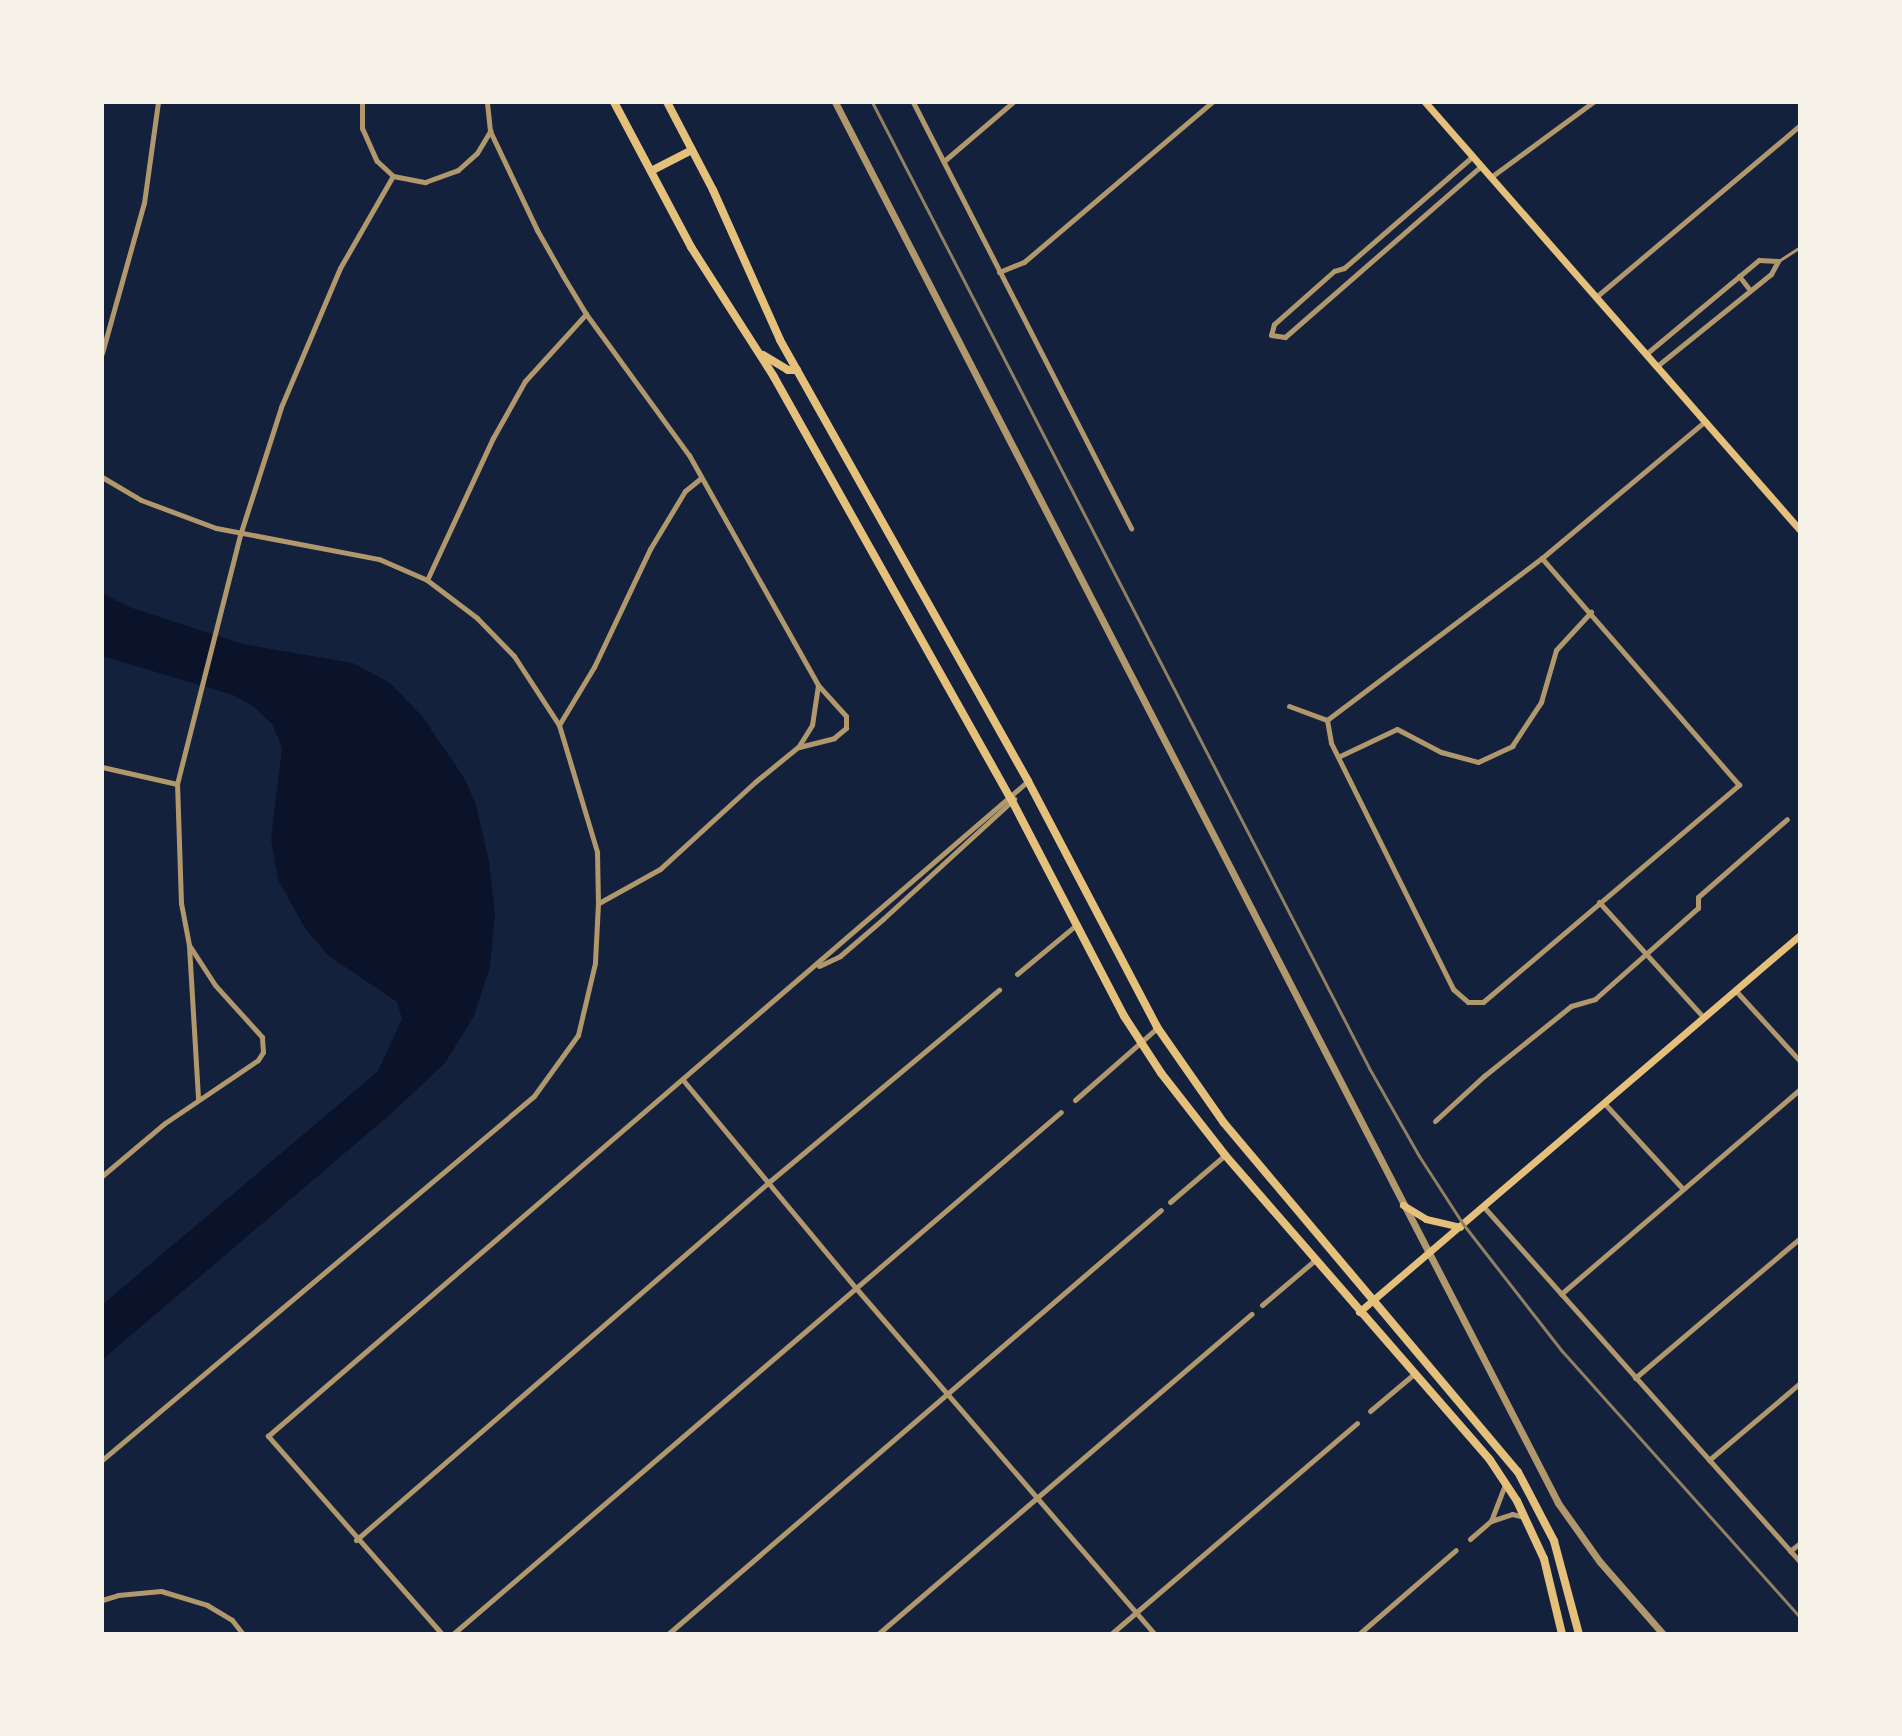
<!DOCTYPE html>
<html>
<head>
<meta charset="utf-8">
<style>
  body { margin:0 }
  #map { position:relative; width:1902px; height:1736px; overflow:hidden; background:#14213d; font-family:"Roboto Condensed",sans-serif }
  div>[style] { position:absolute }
  .water>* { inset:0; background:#0b132b }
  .service>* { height:3px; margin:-1.5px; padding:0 1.5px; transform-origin:1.5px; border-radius:1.5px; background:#b1986c }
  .minor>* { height:5px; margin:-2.5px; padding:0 2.5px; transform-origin:2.5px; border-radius:2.5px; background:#b1986c }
  .tertiary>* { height:7px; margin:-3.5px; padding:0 3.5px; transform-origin:3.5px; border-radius:3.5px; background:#b1986c }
  .secondary>* { height:7px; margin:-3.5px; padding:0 3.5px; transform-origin:3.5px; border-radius:3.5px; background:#e5c07b }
  .primary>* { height:8px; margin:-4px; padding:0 4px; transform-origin:4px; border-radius:4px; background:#e5c07b }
  .rail>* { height:3px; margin:-1.5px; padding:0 1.5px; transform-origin:1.5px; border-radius:1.5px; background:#918062 }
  span { translate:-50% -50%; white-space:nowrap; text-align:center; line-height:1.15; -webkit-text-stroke:8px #f6f1e7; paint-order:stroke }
  .frame { position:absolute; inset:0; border:104px solid #f6f1e7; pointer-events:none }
</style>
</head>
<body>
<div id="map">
  <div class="water">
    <i style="clip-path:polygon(102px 593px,129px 607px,243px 644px,353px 663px,390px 683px,422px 716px,465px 779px,476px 805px,489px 861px,495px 914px,490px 967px,474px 1016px,445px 1063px,392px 1113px,102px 1360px,102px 1305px,378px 1071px,402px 1019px,397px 1002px,329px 956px,306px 930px,278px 880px,271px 839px,282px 748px,272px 724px,254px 707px,233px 695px,102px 656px)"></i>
  </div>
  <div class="service">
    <i style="left:1780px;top:260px;width:24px;rotate:-33deg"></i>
  </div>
  <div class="minor">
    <i style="left:362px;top:102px;width:26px;rotate:90deg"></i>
    <i style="left:362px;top:128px;width:36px;rotate:66deg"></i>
    <i style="left:377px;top:161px;width:22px;rotate:43deg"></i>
    <i style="left:393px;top:176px;width:33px;rotate:11deg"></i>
    <i style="left:425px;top:182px;width:35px;rotate:-20deg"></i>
    <i style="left:458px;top:170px;width:25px;rotate:-42deg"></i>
    <i style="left:477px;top:153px;width:26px;rotate:-59deg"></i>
    <i style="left:490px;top:131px;width:29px;rotate:-96deg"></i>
    <i style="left:913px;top:102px;width:479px;rotate:62.9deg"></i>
    <i style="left:490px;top:131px;width:110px;rotate:64.6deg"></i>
    <i style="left:537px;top:230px;width:53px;rotate:60.5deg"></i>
    <i style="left:563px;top:276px;width:44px;rotate:58.8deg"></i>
    <i style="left:586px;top:314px;width:175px;rotate:53.9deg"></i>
    <i style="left:689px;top:455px;width:264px;rotate:60.7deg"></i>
    <i style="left:818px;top:685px;width:40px;rotate:98.5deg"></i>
    <i style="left:812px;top:725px;width:26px;rotate:122deg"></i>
    <i style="left:798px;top:747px;width:55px;rotate:140.9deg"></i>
    <i style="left:755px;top:782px;width:129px;rotate:137.5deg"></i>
    <i style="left:660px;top:869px;width:70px;rotate:150.9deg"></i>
    <i style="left:1473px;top:156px;width:171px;rotate:139deg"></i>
    <i style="left:1344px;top:268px;width:10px;rotate:163deg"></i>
    <i style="left:1334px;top:271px;width:80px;rotate:138.5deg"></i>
    <i style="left:1274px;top:324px;width:11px;rotate:105deg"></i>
    <i style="left:1271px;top:335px;width:14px;rotate:8deg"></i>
    <i style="left:1285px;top:337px;width:260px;rotate:-41.1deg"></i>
    <i style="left:944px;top:161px;width:91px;rotate:-40.5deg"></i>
    <i style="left:1491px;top:177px;width:127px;rotate:-36.3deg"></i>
    <i style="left:999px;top:272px;width:27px;rotate:-22deg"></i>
    <i style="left:1024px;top:262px;width:247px;rotate:-40.4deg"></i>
    <i style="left:1739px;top:276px;width:18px;rotate:52deg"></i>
    <i style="left:1596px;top:297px;width:267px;rotate:-40.1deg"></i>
    <i style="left:102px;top:353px;width:156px;rotate:-74.4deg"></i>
    <i style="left:144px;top:203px;width:102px;rotate:-82.1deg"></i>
    <i style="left:1646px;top:354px;width:147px;rotate:-39.8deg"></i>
    <i style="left:1759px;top:260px;width:19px;rotate:3deg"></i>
    <i style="left:1778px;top:261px;width:15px;rotate:118deg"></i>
    <i style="left:1771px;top:274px;width:146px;rotate:141.1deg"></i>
    <i style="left:102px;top:477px;width:45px;rotate:30.5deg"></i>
    <i style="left:141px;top:500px;width:80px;rotate:20.5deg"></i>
    <i style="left:216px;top:528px;width:166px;rotate:10.8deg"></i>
    <i style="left:379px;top:559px;width:52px;rotate:23.6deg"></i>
    <i style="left:427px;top:580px;width:63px;rotate:37.2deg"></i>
    <i style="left:477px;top:618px;width:53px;rotate:45.8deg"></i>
    <i style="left:514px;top:656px;width:82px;rotate:56.9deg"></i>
    <i style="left:559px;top:725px;width:133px;rotate:73.3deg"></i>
    <i style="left:597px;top:852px;width:51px;rotate:88.9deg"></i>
    <i style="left:598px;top:903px;width:60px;rotate:92.9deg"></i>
    <i style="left:595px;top:963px;width:74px;rotate:103.3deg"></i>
    <i style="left:578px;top:1035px;width:75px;rotate:125.8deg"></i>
    <i style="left:534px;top:1096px;width:565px;rotate:139.88deg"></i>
    <i style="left:427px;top:580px;width:157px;rotate:-65.1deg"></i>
    <i style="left:493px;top:438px;width:65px;rotate:-60.7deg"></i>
    <i style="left:525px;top:381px;width:91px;rotate:-47.7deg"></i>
    <i style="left:1289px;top:706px;width:40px;rotate:20.2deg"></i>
    <i style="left:1327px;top:720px;width:23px;rotate:80deg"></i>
    <i style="left:1331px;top:743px;width:275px;rotate:63.6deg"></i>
    <i style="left:1453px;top:989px;width:20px;rotate:41deg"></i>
    <i style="left:1468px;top:1002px;width:15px"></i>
    <i style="left:1483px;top:1002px;width:336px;rotate:-40.3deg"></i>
    <i style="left:1739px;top:785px;width:301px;rotate:-131deg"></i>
    <i style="left:1327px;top:720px;width:269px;rotate:-37deg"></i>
    <i style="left:1542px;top:558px;width:213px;rotate:-40deg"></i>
    <i style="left:559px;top:725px;width:68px;rotate:-58.9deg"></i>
    <i style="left:594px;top:667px;width:131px;rotate:-64.6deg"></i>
    <i style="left:650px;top:549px;width:68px;rotate:-58.9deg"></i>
    <i style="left:685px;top:491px;width:21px;rotate:-39deg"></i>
    <i style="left:799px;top:747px;width:36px;rotate:-14deg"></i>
    <i style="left:834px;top:738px;width:16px;rotate:-40deg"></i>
    <i style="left:846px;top:728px;width:12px;rotate:-90deg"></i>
    <i style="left:846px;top:716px;width:42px;rotate:-132.1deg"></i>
    <i style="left:1340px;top:756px;width:63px;rotate:-25.3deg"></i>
    <i style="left:1397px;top:729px;width:50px;rotate:27.6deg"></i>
    <i style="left:1441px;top:752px;width:38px;rotate:15deg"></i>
    <i style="left:1478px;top:762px;width:38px;rotate:-25deg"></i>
    <i style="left:1512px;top:746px;width:53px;rotate:-56.6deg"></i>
    <i style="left:1541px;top:702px;width:54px;rotate:-73.9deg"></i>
    <i style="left:1556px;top:650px;width:52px;rotate:-47.4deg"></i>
    <i style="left:102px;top:767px;width:77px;rotate:12.8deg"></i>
    <i style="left:1599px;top:902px;width:156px;rotate:47.8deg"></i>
    <i style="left:189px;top:946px;width:153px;rotate:86.6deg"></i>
    <i style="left:819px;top:966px;width:23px;rotate:-25deg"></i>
    <i style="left:840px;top:956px;width:57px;rotate:-40.7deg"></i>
    <i style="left:883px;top:919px;width:178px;rotate:-42.5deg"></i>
    <i style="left:1017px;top:974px;width:77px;rotate:-39.7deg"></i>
    <i style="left:1736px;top:991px;width:95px;rotate:47.6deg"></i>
    <i style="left:683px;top:1080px;width:269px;rotate:50.3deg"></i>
    <i style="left:855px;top:1287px;width:459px;rotate:49.2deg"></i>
    <i style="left:1075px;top:1100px;width:109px;rotate:-41.3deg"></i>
    <i style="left:1605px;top:1104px;width:114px;rotate:47.5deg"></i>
    <i style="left:1435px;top:1121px;width:67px;rotate:-42.6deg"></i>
    <i style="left:1484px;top:1076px;width:112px;rotate:-38.8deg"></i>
    <i style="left:1571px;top:1006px;width:25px;rotate:-16deg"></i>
    <i style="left:1595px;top:999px;width:137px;rotate:-41.5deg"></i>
    <i style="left:1698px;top:908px;width:11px;rotate:-90deg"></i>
    <i style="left:1698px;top:897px;width:118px;rotate:-41.2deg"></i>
    <i style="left:102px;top:1176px;width:82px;rotate:-40.1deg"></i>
    <i style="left:165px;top:1123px;width:112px;rotate:-34.1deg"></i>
    <i style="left:258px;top:1060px;width:9px;rotate:-58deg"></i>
    <i style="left:263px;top:1052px;width:15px;rotate:-94deg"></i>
    <i style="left:262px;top:1037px;width:70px;rotate:-132.1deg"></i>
    <i style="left:215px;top:985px;width:48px;rotate:-123deg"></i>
    <i style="left:189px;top:945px;width:43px;rotate:-100.8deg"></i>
    <i style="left:181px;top:903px;width:119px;rotate:-91.9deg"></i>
    <i style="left:177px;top:784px;width:257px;rotate:-75.8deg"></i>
    <i style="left:240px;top:535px;width:134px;rotate:-72.2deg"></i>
    <i style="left:281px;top:407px;width:151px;rotate:-67deg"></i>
    <i style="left:340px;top:268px;width:106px;rotate:-60.1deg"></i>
    <i style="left:1170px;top:1202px;width:72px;rotate:-40.5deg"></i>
    <i style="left:1483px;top:1206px;width:477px;rotate:48.3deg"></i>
    <i style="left:1561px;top:1294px;width:315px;rotate:-40.6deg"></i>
    <i style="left:1262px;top:1305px;width:70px;rotate:-40.3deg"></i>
    <i style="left:1635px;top:1378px;width:216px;rotate:-40.3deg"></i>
    <i style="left:1370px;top:1411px;width:57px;rotate:-40.1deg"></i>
    <i style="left:1709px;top:1460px;width:119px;rotate:-40.2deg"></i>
    <i style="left:1491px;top:1521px;width:22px;rotate:-18deg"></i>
    <i style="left:1512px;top:1514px;width:12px;rotate:14deg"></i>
    <i style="left:1470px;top:1539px;width:28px;rotate:-41deg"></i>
    <i style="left:1491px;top:1521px;width:40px;rotate:-69deg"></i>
    <i style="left:356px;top:1540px;width:547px;rotate:-40.92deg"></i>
    <i style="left:769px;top:1182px;width:300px;rotate:-39.9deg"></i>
    <i style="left:1790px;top:1551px;width:13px;rotate:-39deg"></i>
    <i style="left:102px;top:1600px;width:17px;rotate:-17deg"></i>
    <i style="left:118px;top:1595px;width:43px;rotate:-5.3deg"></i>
    <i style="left:161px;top:1591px;width:48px;rotate:16.9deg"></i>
    <i style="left:207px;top:1605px;width:29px;rotate:31deg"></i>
    <i style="left:232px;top:1620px;width:18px;rotate:52deg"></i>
    <i style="left:442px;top:1634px;width:264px;rotate:-131.3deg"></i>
    <i style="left:268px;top:1436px;width:1003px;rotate:-40.76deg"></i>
    <i style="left:453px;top:1634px;width:801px;rotate:-40.65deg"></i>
    <i style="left:668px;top:1634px;width:650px;rotate:-40.7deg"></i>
    <i style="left:878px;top:1634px;width:492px;rotate:-40.6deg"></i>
    <i style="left:1111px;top:1634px;width:324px;rotate:-40.6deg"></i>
    <i style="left:1359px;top:1634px;width:128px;rotate:-40.9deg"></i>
  </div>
  <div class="tertiary">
    <i style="left:835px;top:102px;width:1577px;rotate:62.7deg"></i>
    <i style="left:1558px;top:1503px;width:72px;rotate:54.6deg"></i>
    <i style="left:1600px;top:1562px;width:96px;rotate:48.8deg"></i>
  </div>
  <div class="secondary">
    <i style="left:1425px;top:102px;width:569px;rotate:48.78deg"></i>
    <i style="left:1403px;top:1205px;width:27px;rotate:31deg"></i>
    <i style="left:1426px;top:1219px;width:35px;rotate:13deg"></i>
    <i style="left:1359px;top:1312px;width:580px;rotate:-40.53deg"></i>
  </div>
  <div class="primary">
    <i style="left:614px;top:102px;width:164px;rotate:62deg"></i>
    <i style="left:691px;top:247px;width:154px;rotate:57.4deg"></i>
    <i style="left:774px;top:377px;width:482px;rotate:60.7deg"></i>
    <i style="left:1010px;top:797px;width:247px;rotate:62.5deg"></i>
    <i style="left:1124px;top:1016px;width:68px;rotate:57deg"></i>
    <i style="left:1161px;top:1073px;width:104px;rotate:52deg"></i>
    <i style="left:1225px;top:1155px;width:404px;rotate:49deg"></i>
    <i style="left:1490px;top:1460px;width:49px;rotate:56.6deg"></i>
    <i style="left:1517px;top:1501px;width:64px;rotate:65deg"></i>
    <i style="left:1544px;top:1559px;width:77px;rotate:76.5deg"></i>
    <i style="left:667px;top:102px;width:99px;rotate:62.4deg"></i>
    <i style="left:713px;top:190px;width:164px;rotate:65.9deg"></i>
    <i style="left:780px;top:340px;width:506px;rotate:60.65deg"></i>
    <i style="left:1028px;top:781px;width:278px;rotate:62.3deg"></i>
    <i style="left:1157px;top:1027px;width:117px;rotate:55.1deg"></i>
    <i style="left:1224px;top:1123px;width:456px;rotate:49.9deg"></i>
    <i style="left:1518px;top:1472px;width:78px;rotate:62.4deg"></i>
    <i style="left:1554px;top:1541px;width:96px;rotate:75deg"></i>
    <i style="left:651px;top:171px;width:46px;rotate:-27.1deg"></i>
    <i style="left:763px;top:355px;width:29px;rotate:31deg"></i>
    <i style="left:788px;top:370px;width:9px"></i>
  </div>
  <div class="rail">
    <i style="left:872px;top:102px;width:1086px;rotate:62.77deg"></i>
    <i style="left:1369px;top:1068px;width:101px;rotate:60.4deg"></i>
    <i style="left:1419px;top:1156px;width:81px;rotate:57.1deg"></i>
    <i style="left:1463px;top:1224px;width:161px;rotate:52.1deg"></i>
    <i style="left:1562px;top:1351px;width:357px;rotate:48.2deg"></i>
  </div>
  <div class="frame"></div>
</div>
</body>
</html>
